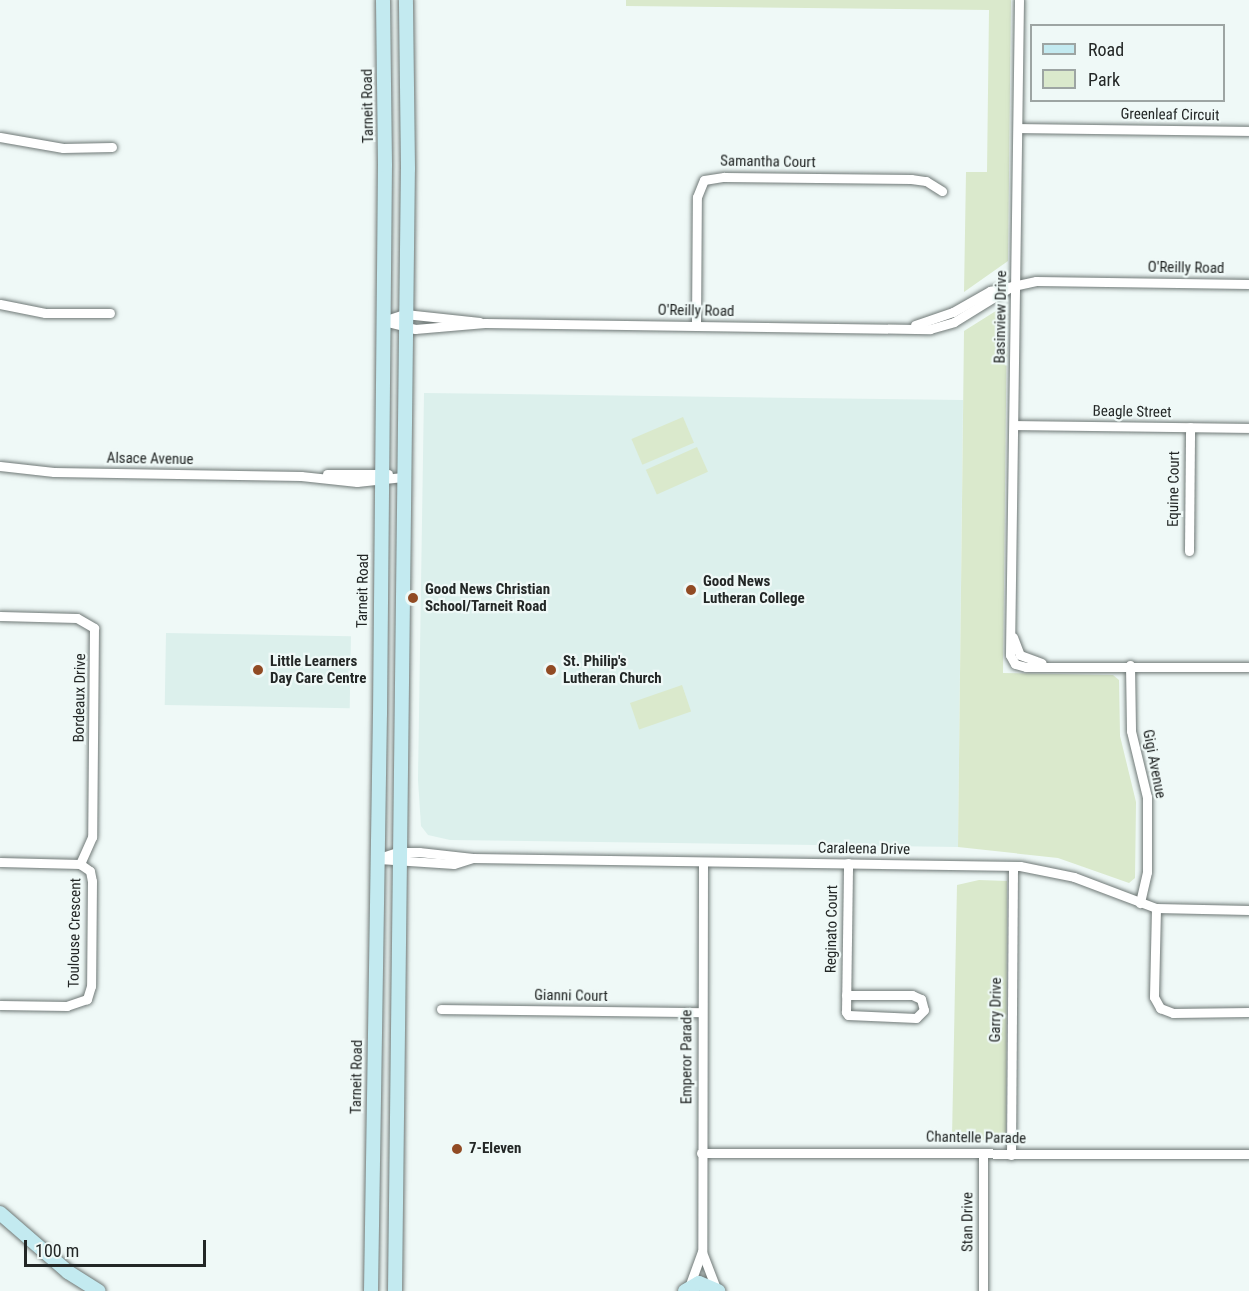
<!DOCTYPE html>
<html>
<head>
<meta charset="utf-8">
<style>
  body { margin:0 }
  #map { position:relative; width:1249px; height:1291px; overflow:hidden; background:#eff9f7; font-family:"Roboto Condensed",sans-serif }
  div>[style] { position:absolute }
  .built>* { inset:0; background:#dcf0ec; transform-origin:0 0 }
  .green>* { inset:0; background:#dae9cc; transform-origin:0 0 }
  .roads { filter:drop-shadow(0 0 2px #6f7876) drop-shadow(0 0 2px #6f7876) }
  .street>* { height:9px; margin:-4.5px; padding:0 4.5px; transform-origin:4.5px; border-radius:4.5px; background:#fff }
  .secondary>* { height:14px; margin:-7px; padding:0 7px; transform-origin:7px; border-radius:7px; background:#c3eaf0 }
  .dots>* { width:16px; height:16px; translate:-50% -50%; box-sizing:border-box; border:3px solid #eff9f7; border-radius:50% }
  span { translate:-50% -50%; white-space:nowrap; text-align:center; line-height:1.15; -webkit-text-stroke:4.5px #eff9f7; paint-order:stroke }
  .street-label { font-size:15px; color:#232726 }
  .poi-label { font-size:15px; color:#232726; font-weight:700 }
  .left { translate:0 -50%; text-align:left }
  .legend { position:absolute; left:1030px; top:24px; width:195px; height:78px; box-sizing:border-box; background:#eff9f7; border:2px solid #9da5a3; margin:0; padding:8px 10px; list-style:none; font-size:18px; color:#232726 }
  .legend li { display:flex; align-items:center; gap:12px; height:30px }
  .legend b { width:30px; border:2px solid #9da5a3 }
  .scale { position:absolute; left:24px; top:1240px; width:182px; height:27px; box-sizing:border-box; border:3px solid #232726; border-top:0; padding-left:8px; font-size:18px; line-height:21px; white-space:nowrap; color:#232726; -webkit-text-stroke:4px #eff9f7; paint-order:stroke }
</style>
</head>
<body>
<div id="map">
  <div class="built">
    <i style="clip-path:polygon(424px 393px,963px 400px,958px 847px,450px 840px,428px 835px,421px 826px,418px 780px)"></i>
    <i style="left:166px;top:633px;width:185px;height:72px;rotate:1deg"></i>
  </div>
  <div class="green">
    <i style="clip-path:polygon(626px 0,1011px 0,1008px 261px,964px 292px,966px 172px,987px 172px,989px 10px,626px 6px)"></i>
    <i style="clip-path:polygon(999px 309px,1007px 315px,1003px 673px,1113px 675px,1119px 680px,1120px 736px,1136px 802px,1135px 878px,1129px 883px,1058px 858px,958px 847px,964px 331px)"></i>
    <i style="left:683px;top:417px;width:28px;height:56px;rotate:67deg"></i>
    <i style="left:697px;top:447px;width:27px;height:56px;rotate:66deg"></i>
    <i style="left:682px;top:685px;width:28px;height:55px;rotate:71deg"></i>
    <i style="clip-path:polygon(979px 880px,1007px 881px,1007px 885px,1006px 1132px,1003px 1140px,999px 1141px,952px 1138px,957px 885px)"></i>
  </div>
  <div class="roads">
    <div class="street">
      <i style="left:1019px;top:0;width:655px;rotate:90.79deg"></i>
      <i style="left:1010px;top:655px;width:10px;rotate:61deg"></i>
      <i style="left:1015px;top:664px;width:11px;rotate:15deg"></i>
      <i style="left:1026px;top:667px;width:223px"></i>
      <i style="left:1018px;top:128px;width:231px;rotate:0.7deg"></i>
      <i style="left:0;top:137px;width:64px;rotate:9.9deg"></i>
      <i style="left:63px;top:148px;width:49px;rotate:-1.2deg"></i>
      <i style="left:0;top:304px;width:46px;rotate:11.3deg"></i>
      <i style="left:45px;top:313px;width:65px"></i>
      <i style="left:383px;top:321px;width:33px;rotate:14deg"></i>
      <i style="left:415px;top:329px;width:70px;rotate:-4.9deg"></i>
      <i style="left:485px;top:323px;width:445px;rotate:0.8deg"></i>
      <i style="left:930px;top:329px;width:25px;rotate:-16deg"></i>
      <i style="left:954px;top:322px;width:70px;rotate:-31.7deg"></i>
      <i style="left:383px;top:321px;width:23px;rotate:-18deg"></i>
      <i style="left:405px;top:314px;width:75px;rotate:6.1deg"></i>
      <i style="left:915px;top:325px;width:40px;rotate:-18.9deg"></i>
      <i style="left:953px;top:312px;width:43px;rotate:-29.6deg"></i>
      <i style="left:990px;top:291px;width:47px;rotate:-12.3deg"></i>
      <i style="left:1036px;top:281px;width:213px;rotate:0.8deg"></i>
      <i style="left:696px;top:326px;width:129px;rotate:-89.6deg"></i>
      <i style="left:697px;top:197px;width:18px;rotate:-68deg"></i>
      <i style="left:704px;top:180px;width:20px;rotate:-9deg"></i>
      <i style="left:724px;top:177px;width:187px;rotate:0.6deg"></i>
      <i style="left:911px;top:179px;width:15px;rotate:8deg"></i>
      <i style="left:926px;top:181px;width:19px;rotate:32deg"></i>
      <i style="left:1015px;top:425px;width:234px;rotate:0.7deg"></i>
      <i style="left:0;top:466px;width:54px;rotate:6.3deg"></i>
      <i style="left:54px;top:472px;width:247px;rotate:0.9deg"></i>
      <i style="left:301px;top:476px;width:56px;rotate:6.1deg"></i>
      <i style="left:357px;top:482px;width:46px;rotate:-6.2deg"></i>
      <i style="left:327px;top:474px;width:61px"></i>
      <i style="left:1189px;top:551px;width:124px;rotate:-89.5deg"></i>
      <i style="left:0;top:616px;width:77px;rotate:1.5deg"></i>
      <i style="left:77px;top:618px;width:20px;rotate:30deg"></i>
      <i style="left:94px;top:628px;width:209px;rotate:90.5deg"></i>
      <i style="left:92px;top:837px;width:30px;rotate:114deg"></i>
      <i style="left:1013px;top:637px;width:19px;rotate:69deg"></i>
      <i style="left:1020px;top:655px;width:23px;rotate:20deg"></i>
      <i style="left:1130px;top:665px;width:66px;rotate:89.1deg"></i>
      <i style="left:1131px;top:731px;width:68px;rotate:76.4deg"></i>
      <i style="left:1147px;top:797px;width:75px;rotate:90deg"></i>
      <i style="left:1147px;top:872px;width:32px;rotate:103deg"></i>
      <i style="left:376px;top:859px;width:23px;rotate:-18deg"></i>
      <i style="left:398px;top:852px;width:21px"></i>
      <i style="left:419px;top:852px;width:54px;rotate:6.3deg"></i>
      <i style="left:473px;top:858px;width:547px;rotate:0.84deg"></i>
      <i style="left:1020px;top:866px;width:55px;rotate:11.5deg"></i>
      <i style="left:1074px;top:877px;width:88px;rotate:20.7deg"></i>
      <i style="left:1156px;top:908px;width:93px;rotate:1.2deg"></i>
      <i style="left:379px;top:859px;width:75px;rotate:3.8deg"></i>
      <i style="left:454px;top:864px;width:19px;rotate:-18deg"></i>
      <i style="left:0;top:862px;width:80px;rotate:1.4deg"></i>
      <i style="left:80px;top:864px;width:12px;rotate:35deg"></i>
      <i style="left:90px;top:871px;width:10px;rotate:79deg"></i>
      <i style="left:92px;top:881px;width:105px;rotate:90.5deg"></i>
      <i style="left:91px;top:986px;width:14px;rotate:107deg"></i>
      <i style="left:87px;top:999px;width:21px;rotate:161deg"></i>
      <i style="left:67px;top:1006px;width:67px;rotate:-179.1deg"></i>
      <i style="left:703px;top:862px;width:390px;rotate:90.1deg"></i>
      <i style="left:702px;top:1252px;width:40px;rotate:69deg"></i>
      <i style="left:1156px;top:908px;width:89px;rotate:91.3deg"></i>
      <i style="left:1154px;top:997px;width:13px;rotate:61deg"></i>
      <i style="left:1160px;top:1008px;width:14px;rotate:21deg"></i>
      <i style="left:1173px;top:1013px;width:76px;rotate:-0.8deg"></i>
      <i style="left:846px;top:995px;width:66px"></i>
      <i style="left:912px;top:995px;width:10px;rotate:24deg"></i>
      <i style="left:921px;top:999px;width:11px;rotate:75deg"></i>
      <i style="left:924px;top:1010px;width:11px;rotate:135deg"></i>
      <i style="left:916px;top:1018px;width:68px;rotate:-177.5deg"></i>
      <i style="left:848px;top:1015px;width:4px;rotate:-124deg"></i>
      <i style="left:846px;top:1012px;width:149px;rotate:-89.2deg"></i>
      <i style="left:441px;top:1009px;width:260px;rotate:0.7deg"></i>
      <i style="left:701px;top:1153px;width:548px;rotate:0.1deg"></i>
      <i style="left:1011px;top:1155px;width:289px;rotate:-89.6deg"></i>
      <i style="left:689px;top:1287px;width:37px;rotate:-70deg"></i>
      <i style="left:983px;top:1291px;width:137px;rotate:-90deg"></i>
    </div>
    <div class="secondary">
      <i style="left:0;top:1213px;width:90px;rotate:40.9deg"></i>
      <i style="left:68px;top:1272px;width:36px;rotate:32deg"></i>
      <i style="left:371px;top:1291px;width:577px;rotate:-89.11deg"></i>
      <i style="left:380px;top:714px;width:549px;rotate:-89.48deg"></i>
      <i style="left:385px;top:165px;width:165px;rotate:-90.7deg"></i>
      <i style="left:395px;top:1291px;width:1122px;rotate:-89.34deg"></i>
      <i style="left:408px;top:169px;width:169px;rotate:-90.7deg"></i>
      <i style="left:685px;top:1291px;width:16px;rotate:-30deg"></i>
      <i style="left:699px;top:1283px;width:21px;rotate:23deg"></i>
    </div>
  </div>
  <div class="dots">
    <i style="left:691px;top:590px;background:#914b24"></i>
    <i style="left:413px;top:598px;background:#914b24"></i>
    <i style="left:258px;top:670px;background:#914b24"></i>
    <i style="left:551px;top:670px;background:#914b24"></i>
    <i style="left:457px;top:1149px;background:#914b24"></i>
  </div>
  <div class="street-label">
    <span style="left:368px;top:106px;rotate:-91deg">Tarneit Road</span>
    <span style="left:1170px;top:115px;rotate:1deg">Greenleaf Circuit</span>
    <span style="left:768px;top:162px;rotate:1deg">Samantha Court</span>
    <span style="left:1186px;top:268px;rotate:1deg">O'Reilly Road</span>
    <span style="left:696px;top:311px;rotate:1deg">O'Reilly Road</span>
    <span style="left:1001px;top:317px;rotate:-89deg">Basinview Drive</span>
    <span style="left:1132px;top:412px;rotate:1deg">Beagle Street</span>
    <span style="left:150px;top:459px;rotate:1deg">Alsace Avenue</span>
    <span style="left:1174px;top:489px;rotate:-89deg">Equine Court</span>
    <span style="left:363px;top:591px;rotate:-89deg">Tarneit Road</span>
    <span style="left:80px;top:698px;rotate:-89deg">Bordeaux Drive</span>
    <span style="left:1154px;top:764px;rotate:79deg">Gigi Avenue</span>
    <span style="left:864px;top:849px;rotate:1deg">Caraleena Drive</span>
    <span style="left:832px;top:929px;rotate:-89deg">Reginato Court</span>
    <span style="left:75px;top:933px;rotate:-89deg">Toulouse Crescent</span>
    <span style="left:571px;top:996px;rotate:1deg">Gianni Court</span>
    <span style="left:996px;top:1010px;rotate:-89deg">Garry Drive</span>
    <span style="left:687px;top:1057px;rotate:-90deg">Emperor Parade</span>
    <span style="left:357px;top:1077px;rotate:-89deg">Tarneit Road</span>
    <span style="left:976px;top:1138px;rotate:1deg">Chantelle Parade</span>
    <span style="left:968px;top:1222px;rotate:-90deg">Stan Drive</span>
  </div>
  <div class="poi-label">
    <span class="left" style="left:703px;top:590px">Good News<br>Lutheran College</span>
    <span class="left" style="left:425px;top:598px">Good News Christian<br>School/Tarneit Road</span>
    <span class="left" style="left:270px;top:670px">Little Learners<br>Day Care Centre</span>
    <span class="left" style="left:563px;top:670px">St. Philip's<br>Lutheran Church</span>
    <span class="left" style="left:469px;top:1149px">7-Eleven</span>
  </div>
  <ul class="legend">
  <li><b style="height:8px;background:#c3eaf0"></b>Road</li>
  <li><b style="height:16px;background:#dae9cc"></b>Park</li>
  </ul>
  <div class="scale">100 m</div>
</div>
</body>
</html>
